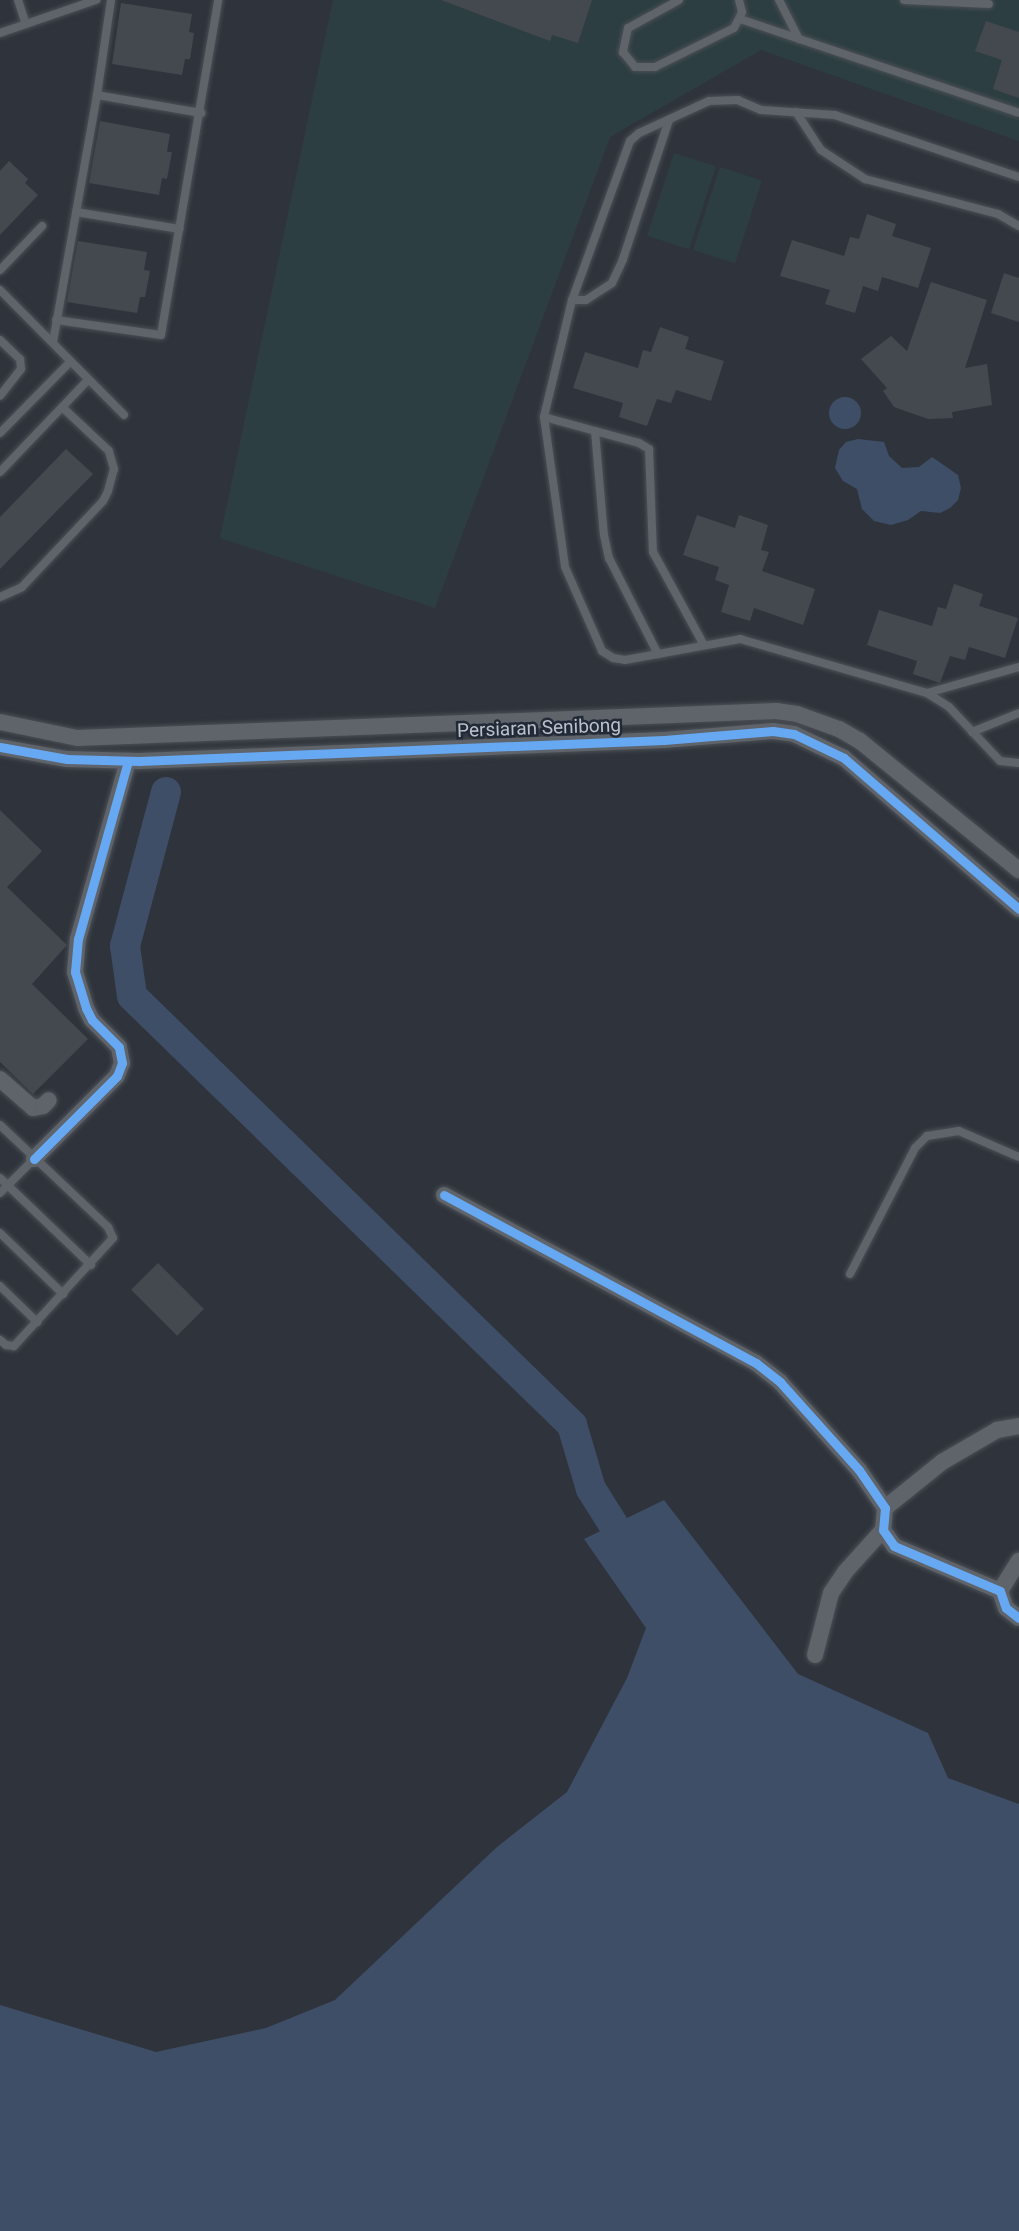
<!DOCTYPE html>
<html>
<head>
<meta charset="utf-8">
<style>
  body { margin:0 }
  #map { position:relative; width:1019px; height:2231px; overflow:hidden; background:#2f343c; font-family:Roboto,sans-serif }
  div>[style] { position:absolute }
  .green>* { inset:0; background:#2c3e42; transform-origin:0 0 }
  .water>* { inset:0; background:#3e4e66 }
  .round { border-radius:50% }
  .river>* { height:30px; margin:-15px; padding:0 15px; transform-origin:15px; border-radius:15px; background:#3e4e66 }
  .building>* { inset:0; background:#44494f; transform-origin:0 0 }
  .roads { filter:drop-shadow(0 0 2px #4b4f55) drop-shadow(0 0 2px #4b4f55) }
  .service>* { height:8px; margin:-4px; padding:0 4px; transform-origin:4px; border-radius:4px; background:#5f636a }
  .minor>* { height:16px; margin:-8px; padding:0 8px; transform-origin:8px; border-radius:8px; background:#5f636a }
  .cycleway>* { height:9px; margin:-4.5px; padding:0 4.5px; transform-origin:4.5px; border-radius:4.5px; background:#66a8f1 }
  span { translate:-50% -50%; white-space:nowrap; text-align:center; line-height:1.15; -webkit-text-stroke:5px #222a37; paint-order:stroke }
  .street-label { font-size:19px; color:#bac1cc }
</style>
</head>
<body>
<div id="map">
  <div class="green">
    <i style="clip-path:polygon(333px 0,1019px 0,1019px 141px,761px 50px,610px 137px,435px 608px,220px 538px)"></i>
    <i style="left:674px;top:153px;width:44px;height:87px;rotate:18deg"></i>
    <i style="left:720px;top:167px;width:44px;height:87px;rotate:18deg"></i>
  </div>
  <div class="water">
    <i class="round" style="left:829px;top:397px;width:32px;height:32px"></i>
    <i style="clip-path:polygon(858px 439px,884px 442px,889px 456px,902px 468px,919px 467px,932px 457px,958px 475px,961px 488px,958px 500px,950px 508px,940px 513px,921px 511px,908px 520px,891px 525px,874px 521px,862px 509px,857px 489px,843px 481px,835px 468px,839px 450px,846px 442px)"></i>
    <i style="clip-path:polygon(664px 1500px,798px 1674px,928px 1733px,948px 1778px,1019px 1804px,1019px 2231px,0 2231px,0 2005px,156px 2052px,266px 2028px,335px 2000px,497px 1847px,567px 1792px,627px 1678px,646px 1628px,584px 1539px)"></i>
  </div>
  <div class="river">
    <i style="left:166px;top:792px;width:159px;rotate:104.9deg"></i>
    <i style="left:125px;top:946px;width:50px;rotate:82deg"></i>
    <i style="left:132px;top:996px;width:615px;rotate:44.27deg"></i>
    <i style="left:572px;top:1425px;width:67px;rotate:73.5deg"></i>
    <i style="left:591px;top:1489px;width:41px;rotate:57.8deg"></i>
  </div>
  <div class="building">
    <i style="clip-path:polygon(441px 0,592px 0,578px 43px,552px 35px,550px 41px)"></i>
    <i style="clip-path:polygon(121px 3px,192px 14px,189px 32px,194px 33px,190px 59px,185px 59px,182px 75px,112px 64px)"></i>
    <i style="clip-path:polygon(986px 21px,1019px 32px,1019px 98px,993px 89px,1002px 60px,975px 51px)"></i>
    <i style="clip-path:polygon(100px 121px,170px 134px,167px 152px,172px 152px,167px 179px,162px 178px,159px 195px,89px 183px)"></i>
    <i style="clip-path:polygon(9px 161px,28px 179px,25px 183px,38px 195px,0 235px,0 171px)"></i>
    <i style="clip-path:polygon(867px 214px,896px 224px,892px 236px,931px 248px,918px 288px,882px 277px,878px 291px,863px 286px,855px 313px,825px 304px,830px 290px,780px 276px,792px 240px,844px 256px,850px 237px,859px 239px)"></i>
    <i style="clip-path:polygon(78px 241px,147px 252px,144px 270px,150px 271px,145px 297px,140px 297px,137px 313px,67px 302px)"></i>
    <i style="clip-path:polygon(1004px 273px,1019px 278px,1019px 322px,991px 313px)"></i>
    <i style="clip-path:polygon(931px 282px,987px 300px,965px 368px,987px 364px,992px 405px,952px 412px,953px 418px,928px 419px,894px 407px,883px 391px,887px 388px,861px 359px,891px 336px,907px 351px)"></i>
    <i style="clip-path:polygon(660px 327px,689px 337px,685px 349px,724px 361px,711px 401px,676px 390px,671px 403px,657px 399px,647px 426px,619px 417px,623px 403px,573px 388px,585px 352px,638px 368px,643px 350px,651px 352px)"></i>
    <i style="clip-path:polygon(66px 449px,93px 474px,0 569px,0 517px)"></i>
    <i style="clip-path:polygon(697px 515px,735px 528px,739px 515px,768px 525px,761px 550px,769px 552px,762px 571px,815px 589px,803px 625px,754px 608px,750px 621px,721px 612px,729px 585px,715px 580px,719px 567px,683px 555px)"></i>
    <i style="clip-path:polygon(954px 584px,983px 594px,979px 606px,1018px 618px,1005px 658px,969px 647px,965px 660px,950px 656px,940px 683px,913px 674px,917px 661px,867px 645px,879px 610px,932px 626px,938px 607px,946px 609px)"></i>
    <i style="clip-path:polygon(0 810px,42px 851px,7px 887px,67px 945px,32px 984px,88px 1039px,33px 1094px,0 1062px)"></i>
    <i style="left:158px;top:1263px;width:65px;height:38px;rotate:45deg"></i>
  </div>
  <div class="roads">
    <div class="service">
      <i style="left:18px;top:0;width:25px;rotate:72deg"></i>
      <i style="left:679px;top:0;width:58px;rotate:151.2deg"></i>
      <i style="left:628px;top:28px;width:25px;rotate:102deg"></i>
      <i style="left:623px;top:52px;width:19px;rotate:51deg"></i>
      <i style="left:635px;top:67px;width:20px"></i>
      <i style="left:655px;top:67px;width:88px;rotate:-26.3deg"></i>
      <i style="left:734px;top:28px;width:18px;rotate:-63deg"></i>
      <i style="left:742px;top:12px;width:12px;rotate:-104deg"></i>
      <i style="left:779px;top:0;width:44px;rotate:62.9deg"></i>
      <i style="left:904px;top:0;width:85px;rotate:2.7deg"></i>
      <i style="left:740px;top:19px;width:294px;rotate:18.6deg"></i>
      <i style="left:0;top:33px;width:102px;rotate:-19deg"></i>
      <i style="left:97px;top:95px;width:106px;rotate:9.8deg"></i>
      <i style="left:796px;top:112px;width:45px;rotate:56.7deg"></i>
      <i style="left:821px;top:150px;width:53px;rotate:33.4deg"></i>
      <i style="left:865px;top:179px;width:138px;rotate:14.7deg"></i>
      <i style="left:998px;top:214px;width:24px;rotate:30deg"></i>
      <i style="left:1019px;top:177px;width:194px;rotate:-161.4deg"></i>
      <i style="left:835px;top:115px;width:74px;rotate:-176.1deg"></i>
      <i style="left:761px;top:110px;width:25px;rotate:-157deg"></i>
      <i style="left:738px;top:100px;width:29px;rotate:178deg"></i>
      <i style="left:709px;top:101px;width:77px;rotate:155.4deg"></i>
      <i style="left:639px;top:133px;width:12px;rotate:138deg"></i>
      <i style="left:630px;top:141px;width:169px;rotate:110deg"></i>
      <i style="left:572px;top:300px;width:120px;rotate:103.5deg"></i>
      <i style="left:544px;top:417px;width:151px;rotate:82deg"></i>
      <i style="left:565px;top:567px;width:92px;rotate:66.2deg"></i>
      <i style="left:602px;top:651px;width:13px;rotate:32deg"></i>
      <i style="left:613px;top:658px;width:12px;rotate:9deg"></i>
      <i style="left:625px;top:660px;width:117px;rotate:-10.3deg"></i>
      <i style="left:740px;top:639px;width:195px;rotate:16.1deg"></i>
      <i style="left:927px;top:693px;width:26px;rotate:32deg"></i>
      <i style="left:949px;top:707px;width:74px;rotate:46.6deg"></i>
      <i style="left:1000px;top:761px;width:19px;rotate:6deg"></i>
      <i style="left:76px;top:212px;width:105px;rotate:9.3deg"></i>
      <i style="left:0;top:270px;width:61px;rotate:-46.3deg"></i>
      <i style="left:0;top:290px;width:176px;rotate:45.2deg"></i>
      <i style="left:572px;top:300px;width:14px"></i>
      <i style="left:586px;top:300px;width:31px;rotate:-33deg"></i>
      <i style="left:612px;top:283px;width:26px;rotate:-65deg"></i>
      <i style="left:623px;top:259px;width:146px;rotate:-71.7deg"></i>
      <i style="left:56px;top:320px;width:106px;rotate:8.1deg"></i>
      <i style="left:161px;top:335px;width:340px;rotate:-80.3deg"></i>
      <i style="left:0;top:340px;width:28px;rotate:44deg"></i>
      <i style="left:20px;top:359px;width:10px;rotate:84deg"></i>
      <i style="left:21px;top:369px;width:34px;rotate:128deg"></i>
      <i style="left:53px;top:342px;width:251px;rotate:-79.9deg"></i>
      <i style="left:97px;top:95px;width:96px;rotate:-81.6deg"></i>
      <i style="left:544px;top:417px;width:98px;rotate:15.3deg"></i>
      <i style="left:639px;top:443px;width:12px;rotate:31deg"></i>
      <i style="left:649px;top:449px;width:103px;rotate:87.8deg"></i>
      <i style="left:653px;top:552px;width:106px;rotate:61.3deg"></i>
      <i style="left:595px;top:431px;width:104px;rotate:85.1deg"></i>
      <i style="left:604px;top:535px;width:24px;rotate:78deg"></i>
      <i style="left:609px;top:558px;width:108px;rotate:63deg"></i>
      <i style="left:0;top:433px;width:98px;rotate:-45.4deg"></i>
      <i style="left:0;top:472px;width:127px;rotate:-46.3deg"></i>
      <i style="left:0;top:597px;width:24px;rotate:-24deg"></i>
      <i style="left:22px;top:587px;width:118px;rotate:-46.7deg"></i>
      <i style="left:103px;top:501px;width:11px;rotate:-63deg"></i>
      <i style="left:108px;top:491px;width:23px;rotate:-75deg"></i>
      <i style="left:114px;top:469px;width:19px;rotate:-106deg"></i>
      <i style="left:109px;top:451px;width:64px;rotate:-136.9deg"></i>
      <i style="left:927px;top:693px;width:96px;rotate:-15.8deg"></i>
      <i style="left:972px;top:732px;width:51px;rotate:-22deg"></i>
      <i style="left:0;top:1125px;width:149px;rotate:43.4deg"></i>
      <i style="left:108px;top:1227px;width:12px;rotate:66deg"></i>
      <i style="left:113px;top:1238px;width:147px;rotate:132.5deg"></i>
      <i style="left:14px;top:1346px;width:8px;rotate:-173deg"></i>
      <i style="left:6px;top:1345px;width:8px;rotate:-140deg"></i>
      <i style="left:0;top:1178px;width:126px;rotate:43.7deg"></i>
      <i style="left:0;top:1193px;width:48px;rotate:-45deg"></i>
      <i style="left:0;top:1233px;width:88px;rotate:44.1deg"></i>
      <i style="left:850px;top:1274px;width:142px;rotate:-62.7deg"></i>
      <i style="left:915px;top:1148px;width:17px;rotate:-45deg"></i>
      <i style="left:927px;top:1136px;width:32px;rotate:-9deg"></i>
      <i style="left:959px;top:1131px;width:65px;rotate:23.4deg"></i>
      <i style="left:0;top:1286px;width:52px;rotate:44.2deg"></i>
    </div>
    <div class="minor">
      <i style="left:0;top:722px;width:79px;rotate:11.7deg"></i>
      <i style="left:77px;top:738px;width:700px;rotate:-2.21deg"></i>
      <i style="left:776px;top:711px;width:21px;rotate:8deg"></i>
      <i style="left:797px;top:714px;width:45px;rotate:19.7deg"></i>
      <i style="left:839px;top:729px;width:24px;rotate:30deg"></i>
      <i style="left:860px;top:741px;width:205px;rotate:39.1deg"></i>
      <i style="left:0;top:747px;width:68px;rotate:10.2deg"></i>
      <i style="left:67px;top:759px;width:72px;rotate:1.6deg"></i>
      <i style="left:139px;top:761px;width:525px;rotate:-2.29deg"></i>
      <i style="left:664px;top:740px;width:109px;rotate:-4.7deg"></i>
      <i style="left:773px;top:731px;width:21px;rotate:8deg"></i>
      <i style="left:794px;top:734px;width:55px;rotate:25.6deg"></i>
      <i style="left:844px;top:758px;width:231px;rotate:40.8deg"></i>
      <i style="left:0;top:1079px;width:44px;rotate:41.3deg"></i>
      <i style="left:33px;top:1108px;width:10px;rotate:-11deg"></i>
      <i style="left:43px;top:1106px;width:8px;rotate:-45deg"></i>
      <i style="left:34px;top:1159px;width:117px;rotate:-45deg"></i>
      <i style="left:117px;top:1076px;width:14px;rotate:-69deg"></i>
      <i style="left:122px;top:1063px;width:16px;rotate:-101deg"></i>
      <i style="left:119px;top:1047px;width:38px;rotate:-135deg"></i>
      <i style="left:92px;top:1020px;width:13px;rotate:-117deg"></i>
      <i style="left:86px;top:1008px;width:38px;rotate:-107deg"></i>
      <i style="left:75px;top:972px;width:33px;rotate:-85deg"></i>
      <i style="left:78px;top:939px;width:185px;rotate:-74.3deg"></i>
      <i style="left:444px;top:1195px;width:354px;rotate:28.3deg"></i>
      <i style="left:756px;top:1363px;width:31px;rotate:38deg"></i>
      <i style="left:780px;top:1382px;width:118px;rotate:48.1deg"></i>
      <i style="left:859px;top:1470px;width:46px;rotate:55.6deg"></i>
      <i style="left:885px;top:1508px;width:22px;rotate:95deg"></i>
      <i style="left:883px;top:1530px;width:19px;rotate:55deg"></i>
      <i style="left:894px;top:1546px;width:115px;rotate:23deg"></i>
      <i style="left:1000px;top:1591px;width:18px;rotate:71deg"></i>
      <i style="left:1006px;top:1608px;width:16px;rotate:38deg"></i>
      <i style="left:885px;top:1508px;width:73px;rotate:-38.9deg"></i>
      <i style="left:942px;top:1462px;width:64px;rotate:-30.2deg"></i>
      <i style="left:997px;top:1430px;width:22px;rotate:-10deg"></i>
      <i style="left:1000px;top:1591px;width:36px;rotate:-58deg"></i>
      <i style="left:815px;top:1655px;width:64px;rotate:-75.5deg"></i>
      <i style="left:831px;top:1593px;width:25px;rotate:-56deg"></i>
      <i style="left:845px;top:1572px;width:57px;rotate:-47.9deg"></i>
    </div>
  </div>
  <div class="cycleway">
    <i style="left:0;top:747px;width:68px;rotate:10.2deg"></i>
    <i style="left:67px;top:759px;width:72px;rotate:1.6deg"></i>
    <i style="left:139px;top:761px;width:525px;rotate:-2.29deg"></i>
    <i style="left:664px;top:740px;width:109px;rotate:-4.7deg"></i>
    <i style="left:773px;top:731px;width:21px;rotate:8deg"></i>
    <i style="left:794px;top:734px;width:55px;rotate:25.6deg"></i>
    <i style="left:844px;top:758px;width:231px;rotate:40.8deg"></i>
    <i style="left:34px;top:1159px;width:117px;rotate:-45deg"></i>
    <i style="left:117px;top:1076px;width:14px;rotate:-69deg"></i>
    <i style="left:122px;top:1063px;width:16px;rotate:-101deg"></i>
    <i style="left:119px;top:1047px;width:38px;rotate:-135deg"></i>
    <i style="left:92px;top:1020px;width:13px;rotate:-117deg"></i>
    <i style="left:86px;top:1008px;width:38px;rotate:-107deg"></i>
    <i style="left:75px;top:972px;width:33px;rotate:-85deg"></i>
    <i style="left:78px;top:939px;width:185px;rotate:-74.3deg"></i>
    <i style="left:444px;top:1195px;width:354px;rotate:28.3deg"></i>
    <i style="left:756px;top:1363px;width:31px;rotate:38deg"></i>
    <i style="left:780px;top:1382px;width:118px;rotate:48.1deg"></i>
    <i style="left:859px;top:1470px;width:46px;rotate:55.6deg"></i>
    <i style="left:885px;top:1508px;width:22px;rotate:95deg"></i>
    <i style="left:883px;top:1530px;width:19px;rotate:55deg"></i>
    <i style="left:894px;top:1546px;width:115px;rotate:23deg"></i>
    <i style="left:1000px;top:1591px;width:18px;rotate:71deg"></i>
    <i style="left:1006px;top:1608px;width:16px;rotate:38deg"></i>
  </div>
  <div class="street-label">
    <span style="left:539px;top:728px;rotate:-2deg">Persiaran Senibong</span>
  </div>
</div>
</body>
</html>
